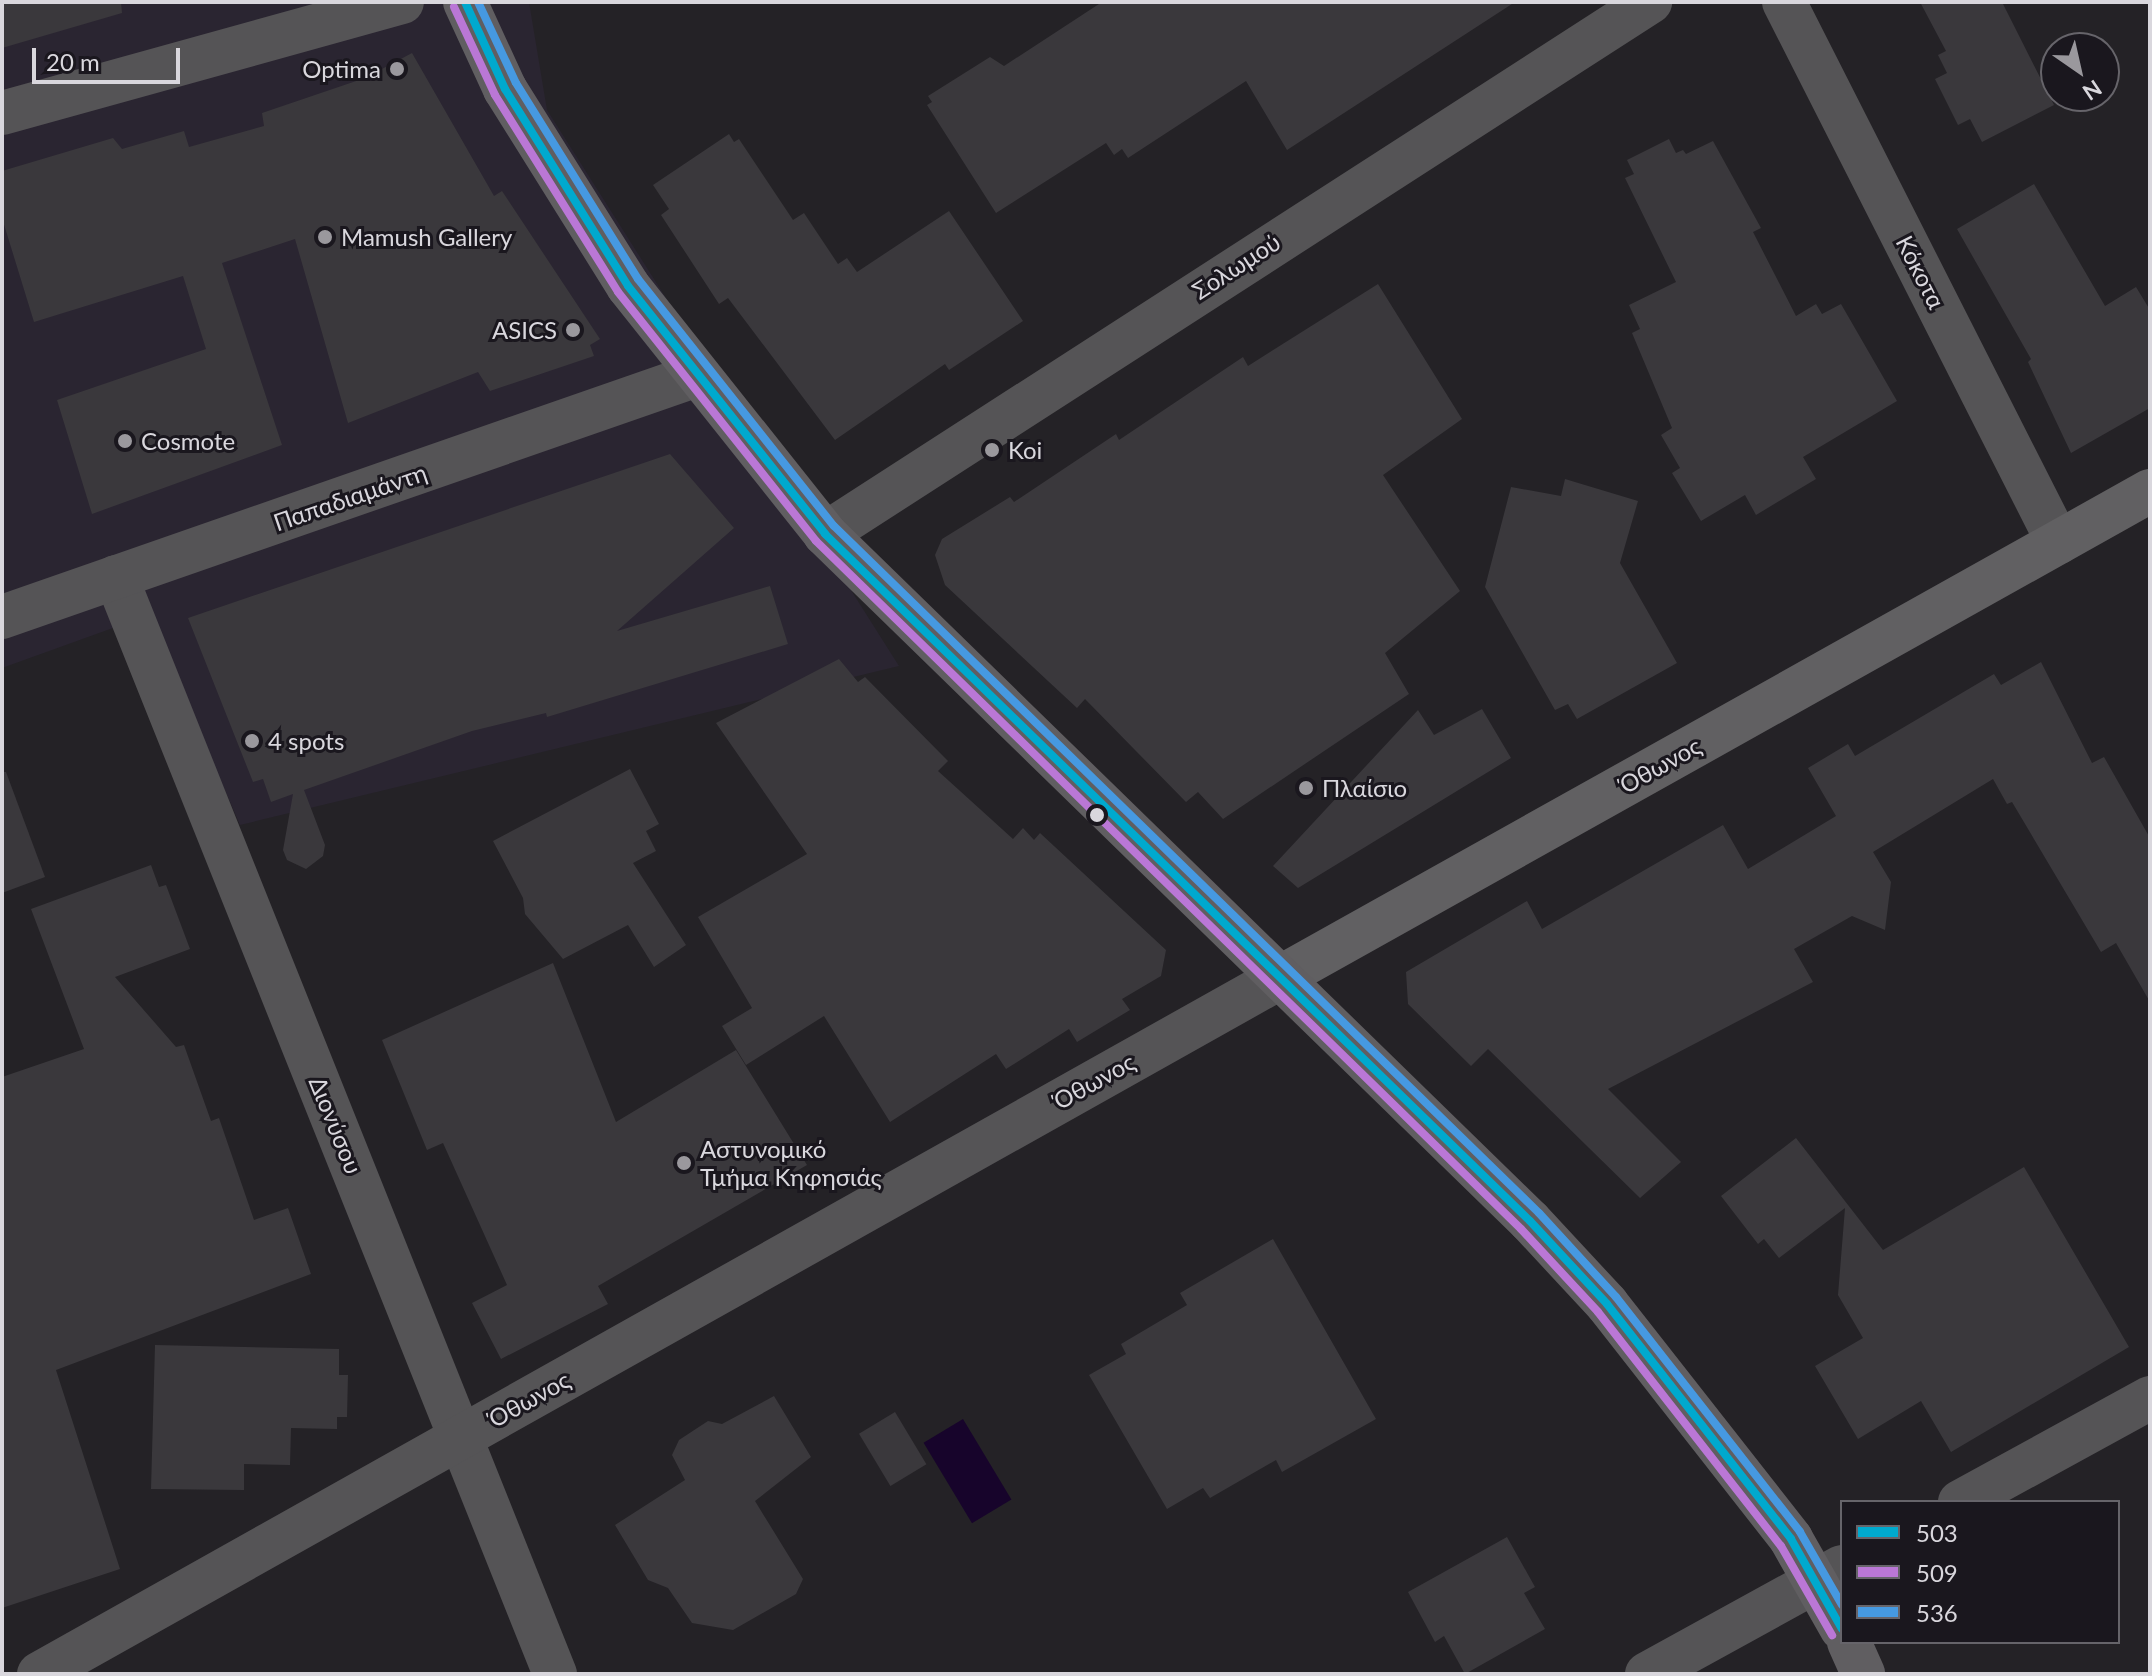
<!DOCTYPE html>
<html>
<head>
<meta charset="utf-8">
<style>
  body { margin:0 }
  #map { position:relative; width:2152px; height:1676px; overflow:hidden; background:#242226; font-family:Lato,sans-serif }
  div>[style] { position:absolute }
  .built>* { inset:0; background:#2a2531 }
  .water>* { inset:0; background:#17042b; transform-origin:0 0 }
  .building>* { inset:0; background:#3a383c; transform-origin:0 0 }
  .minor>* { height:44px; margin:-22px; padding:0 22px; transform-origin:22px; border-radius:22px; background:#555456 }
  .tertiary>* { height:44px; margin:-22px; padding:0 22px; transform-origin:22px; border-radius:22px; background:#555456 }
  .secondary>* { height:44px; margin:-22px; padding:0 22px; transform-origin:22px; border-radius:22px; background:#616062 }
  .primary>* { height:44px; margin:-22px; padding:0 22px; transform-origin:22px; border-radius:22px; background:#605e61 }
  .bus-1>* { height:8px; margin:-4px; padding:0 4px; transform-origin:4px; border-radius:4px; background:#00a9ce }
  .bus-2>* { height:8px; margin:-4px; padding:0 4px; transform-origin:4px; border-radius:4px; background:#ba77d6 }
  .bus-3>* { height:8px; margin:-4px; padding:0 4px; transform-origin:4px; border-radius:4px; background:#4699e1 }
  .dots>* { width:22px; height:22px; translate:-50% -50%; box-sizing:border-box; border:4px solid #1a171e; border-radius:50% }
  span { translate:-50% -50%; white-space:nowrap; text-align:center; line-height:1.15; -webkit-text-stroke:6px #1a171e; paint-order:stroke }
  .poi-label { font-size:24px; color:#d9d7dd }
  .right { translate:-100% -50%; text-align:right }
  .left { translate:0 -50%; text-align:left }
  .street-label { font-size:24px; color:#d9d7dd }
  .frame { position:absolute; inset:0; border:4px solid #d9d7dd; pointer-events:none }
  .legend { position:absolute; left:1840px; top:1500px; width:280px; height:144px; box-sizing:border-box; background:#1a171e; border:2px solid #66646a; margin:0; padding:10px 14px; list-style:none; font-size:24px; color:#d9d7dd }
  .legend li { display:flex; align-items:center; gap:16px; height:40px }
  .legend b { width:40px; border:2px solid #66646a }
  .north { position:absolute; left:2040px; top:32px; width:80px; height:80px; box-sizing:border-box; background:#1a171e; border:2px solid #66646a; border-radius:50%; rotate:146deg; font-size:22px; font-weight:700; line-height:32px; text-align:center; color:#d9d7dd }
  .north::after { content:''; display:block; margin:auto; width:28px; height:36px; background:#9a989d; clip-path:polygon(50% 0,100% 100%,50% 72%,0 100%) }
  .scale { position:absolute; left:32px; top:48px; width:148px; height:36px; box-sizing:border-box; border:4px solid #d9d7dd; border-top:0; padding-left:10px; font-size:24px; line-height:28px; white-space:nowrap; color:#d9d7dd; -webkit-text-stroke:6px #1a171e; paint-order:stroke }
</style>
</head>
<body>
<div id="map">
  <div class="built">
    <i style="clip-path:polygon(2px 2px,529px 2px,547px 110px,899px 666px,240px 825px,149px 615px,2px 668px)"></i>
  </div>
  <div class="water">
    <i style="left:963px;top:1419px;width:94px;height:46px;rotate:59deg"></i>
  </div>
  <div class="building">
    <i style="clip-path:polygon(2px 2px,121px 2px,122px 13px,2px 48px)"></i>
    <i style="clip-path:polygon(1102px 2px,1515px 2px,1287px 150px,1246px 81px,1128px 158px,1122px 149px,1114px 155px,1106px 143px,996px 213px,927px 105px,932px 102px,928px 96px,990px 57px,1004px 66px)"></i>
    <i style="clip-path:polygon(1920px 2px,2002px 2px,2054px 105px,1982px 142px,1970px 119px,1958px 125px,1935px 79px,1947px 73px,1938px 55px,1946px 51px)"></i>
    <i style="clip-path:polygon(412px 53px,494px 196px,502px 191px,600px 339px,590px 345px,594px 356px,490px 391px,478px 372px,348px 423px,295px 239px,222px 263px,282px 445px,92px 514px,57px 400px,206px 349px,183px 276px,34px 322px,2px 218px,2px 171px,113px 138px,122px 149px,184px 131px,189px 147px,264px 126px,262px 113px,365px 78px)"></i>
    <i style="clip-path:polygon(729px 134px,734px 142px,739px 139px,793px 220px,804px 213px,838px 264px,847px 258px,857px 272px,949px 211px,1023px 321px,949px 370px,945px 364px,835px 440px,728px 298px,719px 304px,661px 215px,669px 209px,653px 185px)"></i>
    <i style="clip-path:polygon(1669px 139px,1676px 153px,1683px 150px,1686px 154px,1713px 141px,1761px 228px,1753px 232px,1796px 316px,1816px 304px,1822px 314px,1841px 304px,1897px 401px,1803px 457px,1816px 479px,1756px 515px,1745px 495px,1701px 521px,1672px 473px,1680px 468px,1661px 435px,1672px 428px,1632px 333px,1640px 329px,1629px 305px,1676px 282px,1625px 178px,1634px 174px,1627px 160px)"></i>
    <i style="clip-path:polygon(2034px 184px,2105px 306px,2136px 287px,2150px 310px,2150px 408px,2071px 453px,2028px 362px,2031px 359px,1957px 229px)"></i>
    <i style="clip-path:polygon(1378px 284px,1462px 419px,1383px 475px,1460px 591px,1385px 653px,1409px 694px,1223px 819px,1198px 792px,1186px 802px,1085px 699px,1077px 708px,945px 585px,935px 555px,942px 539px,1010px 497px,1014px 502px,1116px 434px,1119px 440px,1243px 357px,1248px 366px)"></i>
    <i style="clip-path:polygon(670px 454px,734px 528px,617px 631px,770px 586px,788px 644px,547px 717px,546px 713px,472px 731px,304px 790px,325px 845px,323px 856px,306px 869px,287px 860px,283px 850px,293px 794px,271px 802px,263px 779px,253px 782px,188px 618px)"></i>
    <i style="clip-path:polygon(1565px 479px,1638px 501px,1620px 563px,1677px 663px,1577px 719px,1568px 704px,1555px 710px,1485px 587px,1511px 487px,1561px 496px)"></i>
    <i style="clip-path:polygon(839px 659px,858px 682px,865px 677px,948px 761px,938px 771px,1013px 839px,1023px 828px,1034px 840px,1040px 833px,1166px 950px,1161px 976px,1122px 999px,1130px 1010px,1077px 1042px,1069px 1029px,1006px 1069px,996px 1054px,890px 1122px,824px 1016px,746px 1065px,722px 1026px,752px 1008px,698px 917px,807px 854px,716px 723px)"></i>
    <i style="clip-path:polygon(2041px 662px,2092px 763px,2104px 757px,2150px 838px,2150px 1002px,2116px 943px,2101px 952px,2012px 802px,2007px 804px,1993px 779px,1873px 852px,1891px 882px,1885px 930px,1852px 916px,1794px 949px,1813px 982px,1608px 1089px,1681px 1162px,1640px 1198px,1488px 1049px,1471px 1066px,1408px 1004px,1406px 972px,1527px 901px,1542px 929px,1723px 825px,1748px 869px,1836px 816px,1808px 768px,1848px 744px,1855px 756px,1994px 674px,2001px 685px)"></i>
    <i style="clip-path:polygon(1482px 709px,1511px 758px,1298px 888px,1273px 866px,1418px 710px,1434px 735px)"></i>
    <i style="clip-path:polygon(630px 769px,659px 824px,646px 831px,656px 851px,633px 863px,686px 945px,654px 967px,628px 925px,563px 959px,525px 914px,523px 898px,493px 841px)"></i>
    <i style="clip-path:polygon(2px 772px,6px 772px,45px 877px,2px 893px)"></i>
    <i style="clip-path:polygon(151px 865px,159px 887px,166px 885px,190px 949px,115px 977px,176px 1047px,184px 1045px,211px 1121px,219px 1118px,254px 1220px,288px 1208px,311px 1274px,56px 1370px,120px 1569px,2px 1608px,2px 1077px,84px 1049px,31px 909px)"></i>
    <i style="clip-path:polygon(553px 963px,616px 1122px,736px 1050px,807px 1165px,598px 1286px,608px 1304px,501px 1359px,472px 1303px,507px 1285px,443px 1143px,427px 1150px,382px 1040px)"></i>
    <i style="clip-path:polygon(1796px 1138px,1883px 1250px,2024px 1167px,2129px 1347px,1951px 1452px,1921px 1401px,1858px 1439px,1815px 1366px,1863px 1338px,1838px 1295px,1845px 1208px,1779px 1258px,1764px 1239px,1758px 1244px,1721px 1196px)"></i>
    <i style="clip-path:polygon(1273px 1239px,1376px 1419px,1282px 1472px,1276px 1460px,1210px 1498px,1203px 1488px,1167px 1509px,1089px 1375px,1126px 1354px,1121px 1344px,1187px 1305px,1180px 1293px)"></i>
    <i style="clip-path:polygon(155px 1345px,339px 1349px,339px 1375px,348px 1375px,347px 1417px,337px 1417px,337px 1429px,291px 1428px,290px 1465px,244px 1464px,244px 1490px,151px 1489px)"></i>
    <i style="clip-path:polygon(774px 1396px,811px 1457px,755px 1501px,803px 1579px,796px 1594px,733px 1630px,692px 1623px,668px 1588px,648px 1580px,615px 1525px,685px 1480px,672px 1455px,679px 1440px,708px 1421px,722px 1424px)"></i>
    <i style="left:895px;top:1412px;width:61px;height:42px;rotate:59deg"></i>
    <i style="clip-path:polygon(1507px 1537px,1535px 1587px,1524px 1593px,1545px 1629px,1465px 1674px,1444px 1636px,1435px 1642px,1408px 1592px)"></i>
  </div>
  <div class="minor">
    <i style="left:1784px;top:2px;width:606px;rotate:63.1deg"></i>
    <i style="left:2px;top:113px;width:415px;rotate:-15.5deg"></i>
    <i style="left:825px;top:534px;width:982px;rotate:-32.82deg"></i>
    <i style="left:116px;top:577px;width:1182px;rotate:68.19deg"></i>
    <i style="left:2px;top:617px;width:736px;rotate:-19.2deg"></i>
  </div>
  <div class="tertiary">
    <i style="left:1960px;top:1502px;width:217px;rotate:-28.7deg"></i>
    <i style="left:39px;top:1674px;width:1424px;rotate:-29.3deg"></i>
    <i style="left:1647px;top:1674px;width:222px;rotate:-28.8deg"></i>
  </div>
  <div class="secondary">
    <i style="left:1281px;top:977px;width:996px;rotate:-29.22deg"></i>
  </div>
  <div class="primary">
    <i style="left:465px;top:2px;width:96px;rotate:65.3deg"></i>
    <i style="left:505px;top:89px;width:232px;rotate:58deg"></i>
    <i style="left:628px;top:286px;width:317px;rotate:51.5deg"></i>
    <i style="left:825px;top:534px;width:984px;rotate:44.26deg"></i>
    <i style="left:1530px;top:1221px;width:113px;rotate:47.1deg"></i>
    <i style="left:1607px;top:1304px;width:298px;rotate:51.9deg"></i>
    <i style="left:1791px;top:1539px;width:103px;rotate:60.5deg"></i>
    <i style="left:1849px;top:1642px;width:35px;rotate:66deg"></i>
  </div>
  <div class="bus-1">
    <i style="left:465px;top:2px;width:96px;rotate:65.3deg"></i>
    <i style="left:505px;top:89px;width:232px;rotate:58deg"></i>
    <i style="left:628px;top:286px;width:317px;rotate:51.5deg"></i>
    <i style="left:825px;top:534px;width:984px;rotate:44.26deg"></i>
    <i style="left:1530px;top:1221px;width:113px;rotate:47.1deg"></i>
    <i style="left:1607px;top:1304px;width:298px;rotate:51.9deg"></i>
    <i style="left:1791px;top:1539px;width:103px;rotate:60.5deg"></i>
  </div>
  <div class="bus-2">
    <i style="left:454px;top:7px;width:97px;rotate:65deg"></i>
    <i style="left:495px;top:95px;width:232px;rotate:58deg"></i>
    <i style="left:618px;top:292px;width:318px;rotate:51.5deg"></i>
    <i style="left:816px;top:541px;width:985px;rotate:44.3deg"></i>
    <i style="left:1521px;top:1229px;width:113px;rotate:47.1deg"></i>
    <i style="left:1598px;top:1312px;width:297px;rotate:52deg"></i>
    <i style="left:1781px;top:1546px;width:103px;rotate:60.2deg"></i>
  </div>
  <div class="bus-3">
    <i style="left:478px;top:2px;width:89px;rotate:64.9deg"></i>
    <i style="left:516px;top:83px;width:231px;rotate:58.1deg"></i>
    <i style="left:638px;top:279px;width:315px;rotate:51.6deg"></i>
    <i style="left:834px;top:526px;width:984px;rotate:44.26deg"></i>
    <i style="left:1539px;top:1213px;width:114px;rotate:47.5deg"></i>
    <i style="left:1616px;top:1297px;width:298px;rotate:51.9deg"></i>
    <i style="left:1800px;top:1532px;width:84px;rotate:60.1deg"></i>
  </div>
  <div class="dots">
    <i style="left:397px;top:69px;background:#9a989d"></i>
    <i style="left:325px;top:237px;background:#9a989d"></i>
    <i style="left:573px;top:330px;background:#9a989d"></i>
    <i style="left:125px;top:441px;background:#9a989d"></i>
    <i style="left:992px;top:450px;background:#9a989d"></i>
    <i style="left:252px;top:741px;background:#9a989d"></i>
    <i style="left:1306px;top:788px;background:#9a989d"></i>
    <i style="left:1097px;top:815px;background:#d9d7dd"></i>
    <i style="left:684px;top:1163px;background:#9a989d"></i>
  </div>
  <div class="poi-label">
    <span class="right" style="left:381px;top:69px">Optima</span>
    <span class="left" style="left:341px;top:237px">Mamush Gallery</span>
    <span class="right" style="left:557px;top:330px">ASICS</span>
    <span class="left" style="left:141px;top:441px">Cosmote</span>
    <span class="left" style="left:1008px;top:450px">Koi</span>
    <span class="left" style="left:268px;top:741px">4 spots</span>
    <span class="left" style="left:1322px;top:788px">Πλαίσιο</span>
    <span class="left" style="left:700px;top:1163px">Αστυνομικό<br>Τμήμα Κηφησιάς</span>
  </div>
  <div class="street-label">
    <span style="left:1236px;top:266px;rotate:-33deg">Σολωμού</span>
    <span style="left:1921px;top:272px;rotate:63deg">Κόκοτα</span>
    <span style="left:350px;top:497px;rotate:-19deg">Παπαδιαμάντη</span>
    <span style="left:1660px;top:765px;rotate:-29deg">Όθωνος</span>
    <span style="left:1094px;top:1081px;rotate:-29deg">Όθωνος</span>
    <span style="left:336px;top:1125px;rotate:68deg">Διονύσου</span>
    <span style="left:529px;top:1399px;rotate:-29deg">Όθωνος</span>
  </div>
  <div class="frame"></div>
  <ul class="legend">
  <li><b style="height:10px;background:#00a9ce"></b>503</li>
  <li><b style="height:10px;background:#ba77d6"></b>509</li>
  <li><b style="height:10px;background:#4699e1"></b>536</li>
  </ul>
  <div class="north">N</div>
  <div class="scale">20 m</div>
</div>
</body>
</html>
